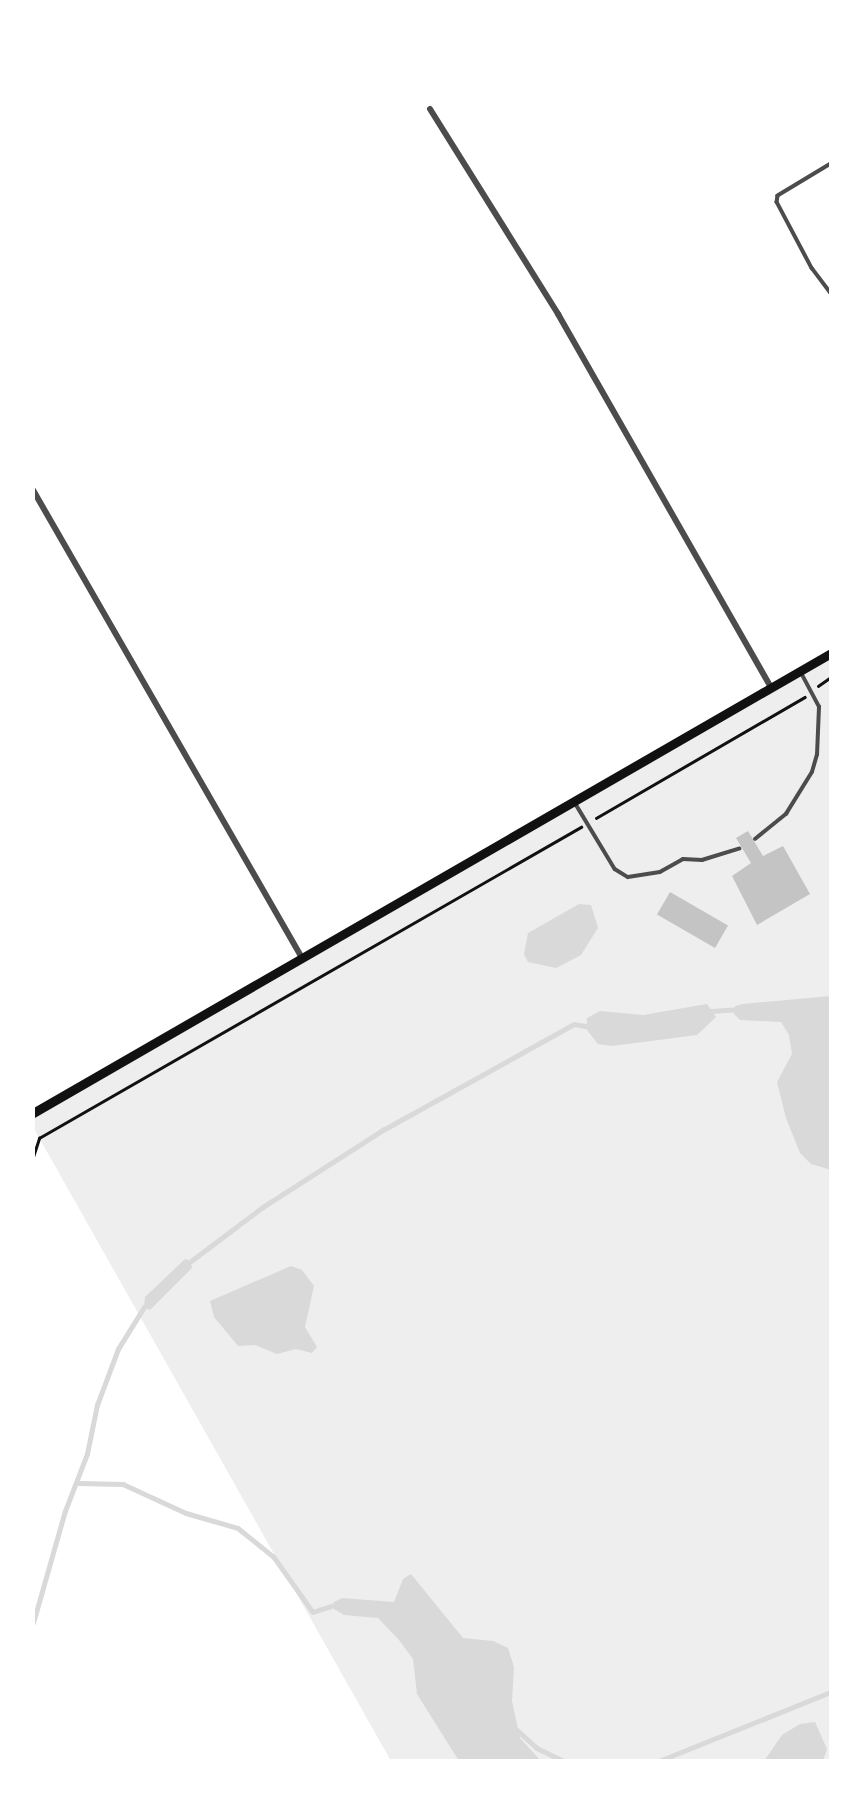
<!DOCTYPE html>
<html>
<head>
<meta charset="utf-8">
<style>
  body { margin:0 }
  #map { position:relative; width:864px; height:1794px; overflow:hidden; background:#fff; font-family:"Exo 2",sans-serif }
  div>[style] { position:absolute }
  .green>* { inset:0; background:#eee }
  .water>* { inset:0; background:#d9d9d9 }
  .stream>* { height:4.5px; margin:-2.25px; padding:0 2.25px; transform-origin:2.25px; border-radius:2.25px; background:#d9d9d9 }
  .building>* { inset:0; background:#c4c4c4; transform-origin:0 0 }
  .path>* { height:2.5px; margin:-1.25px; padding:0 1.25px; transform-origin:1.25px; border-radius:1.25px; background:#111 }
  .service>* { height:3.5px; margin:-1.75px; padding:0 1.75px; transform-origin:1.75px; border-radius:1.75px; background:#4c4c4c }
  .minor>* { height:6px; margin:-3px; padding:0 3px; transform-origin:3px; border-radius:3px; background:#4c4c4c }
  .secondary>* { height:9px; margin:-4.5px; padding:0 4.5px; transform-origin:4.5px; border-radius:4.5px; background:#111 }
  span { translate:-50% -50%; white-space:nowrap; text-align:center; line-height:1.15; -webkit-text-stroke:7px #fff; paint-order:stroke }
  .frame { position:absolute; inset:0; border:35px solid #fff; pointer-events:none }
</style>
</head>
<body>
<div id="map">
  <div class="green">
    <i style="clip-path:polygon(831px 654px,831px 1761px,391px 1761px,33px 1127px,33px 1115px)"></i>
  </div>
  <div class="water">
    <i style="clip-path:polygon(579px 904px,591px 905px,598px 928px,581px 955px,556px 968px,528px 962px,524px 954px,528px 933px)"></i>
    <i style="clip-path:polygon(831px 996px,831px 1170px,811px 1164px,800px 1153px,786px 1118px,777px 1082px,792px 1054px,789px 1035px,781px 1022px,740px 1020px,734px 1014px,735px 1006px,742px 1004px)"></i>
    <i style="clip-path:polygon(707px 1004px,716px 1017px,697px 1035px,612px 1046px,598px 1044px,587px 1030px,587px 1018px,600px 1011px,643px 1015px)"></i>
    <i style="clip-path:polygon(185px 1259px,191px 1261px,192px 1268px,150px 1310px,144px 1307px,145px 1297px)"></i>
    <i style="clip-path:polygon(291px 1266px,302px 1270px,314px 1286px,305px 1327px,317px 1347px,312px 1353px,296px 1349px,277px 1354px,255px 1345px,238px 1346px,214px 1317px,210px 1301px)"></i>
    <i style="clip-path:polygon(411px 1574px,463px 1638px,493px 1641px,508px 1648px,514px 1667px,512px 1701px,520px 1738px,541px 1761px,459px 1761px,417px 1694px,413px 1659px,399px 1640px,378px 1618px,344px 1615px,334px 1609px,334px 1602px,342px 1598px,394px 1602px,403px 1579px)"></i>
    <i style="clip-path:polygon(815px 1722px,827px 1749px,823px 1761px,764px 1761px,782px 1735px,800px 1724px)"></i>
  </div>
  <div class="stream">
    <i style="left:711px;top:1011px;width:29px;rotate:-4deg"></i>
    <i style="left:191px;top:1261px;width:90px;rotate:-36.9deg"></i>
    <i style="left:263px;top:1207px;width:143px;rotate:-32.7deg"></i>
    <i style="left:383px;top:1130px;width:218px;rotate:-29deg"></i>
    <i style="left:574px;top:1024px;width:17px;rotate:10deg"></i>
    <i style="left:78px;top:1483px;width:45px;rotate:1.3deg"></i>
    <i style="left:123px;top:1484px;width:69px;rotate:24.7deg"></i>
    <i style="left:186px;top:1513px;width:54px;rotate:16.1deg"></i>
    <i style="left:238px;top:1528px;width:46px;rotate:38.9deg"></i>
    <i style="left:274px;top:1557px;width:67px;rotate:54.7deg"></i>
    <i style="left:313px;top:1612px;width:25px;rotate:-18deg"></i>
    <i style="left:33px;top:1623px;width:116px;rotate:-74.1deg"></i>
    <i style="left:65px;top:1511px;width:61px;rotate:-68.9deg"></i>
    <i style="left:87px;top:1454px;width:50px;rotate:-78.5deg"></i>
    <i style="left:97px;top:1405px;width:60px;rotate:-69.4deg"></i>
    <i style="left:118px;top:1349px;width:49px;rotate:-58.2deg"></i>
    <i style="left:516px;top:1729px;width:28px;rotate:42deg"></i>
    <i style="left:537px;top:1748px;width:30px;rotate:26deg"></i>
    <i style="left:659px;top:1761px;width:185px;rotate:-21.9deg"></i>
  </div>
  <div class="building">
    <i style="clip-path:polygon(748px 831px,763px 856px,783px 846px,810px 894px,757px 925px,732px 876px,751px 863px,736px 838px)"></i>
    <i style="left:670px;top:892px;width:67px;height:26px;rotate:30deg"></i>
  </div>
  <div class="path">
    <i style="left:818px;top:686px;width:16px;rotate:-35deg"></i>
    <i style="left:596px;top:818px;width:241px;rotate:-30.1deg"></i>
    <i style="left:33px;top:1157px;width:20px;rotate:-72deg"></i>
    <i style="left:39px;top:1138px;width:625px;rotate:-29.85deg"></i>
  </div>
  <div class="service">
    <i style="left:831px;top:164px;width:62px;rotate:148.9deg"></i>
    <i style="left:778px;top:196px;width:6px;rotate:99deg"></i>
    <i style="left:777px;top:202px;width:75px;rotate:62.1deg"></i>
    <i style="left:812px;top:268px;width:31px;rotate:53deg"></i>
    <i style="left:574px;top:801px;width:79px;rotate:58.9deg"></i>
    <i style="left:615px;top:869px;width:15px;rotate:32deg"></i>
    <i style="left:628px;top:877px;width:32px;rotate:-9deg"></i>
    <i style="left:660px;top:872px;width:26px;rotate:-29deg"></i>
    <i style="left:683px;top:859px;width:19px;rotate:3deg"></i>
    <i style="left:702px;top:860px;width:39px;rotate:-17deg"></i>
    <i style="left:755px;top:839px;width:40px;rotate:-39deg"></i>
    <i style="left:786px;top:814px;width:49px;rotate:-58.2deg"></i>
    <i style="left:812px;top:772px;width:18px;rotate:-74deg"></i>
    <i style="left:817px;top:755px;width:48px;rotate:-87.6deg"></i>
    <i style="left:819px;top:707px;width:38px;rotate:-118deg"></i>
  </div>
  <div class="minor">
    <i style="left:430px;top:109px;width:242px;rotate:58deg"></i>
    <i style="left:558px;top:314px;width:430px;rotate:60.3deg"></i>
    <i style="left:33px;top:490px;width:538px;rotate:60.1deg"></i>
  </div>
  <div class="secondary">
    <i style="left:33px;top:1113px;width:921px;rotate:-29.96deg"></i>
  </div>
  <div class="frame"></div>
</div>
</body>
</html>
